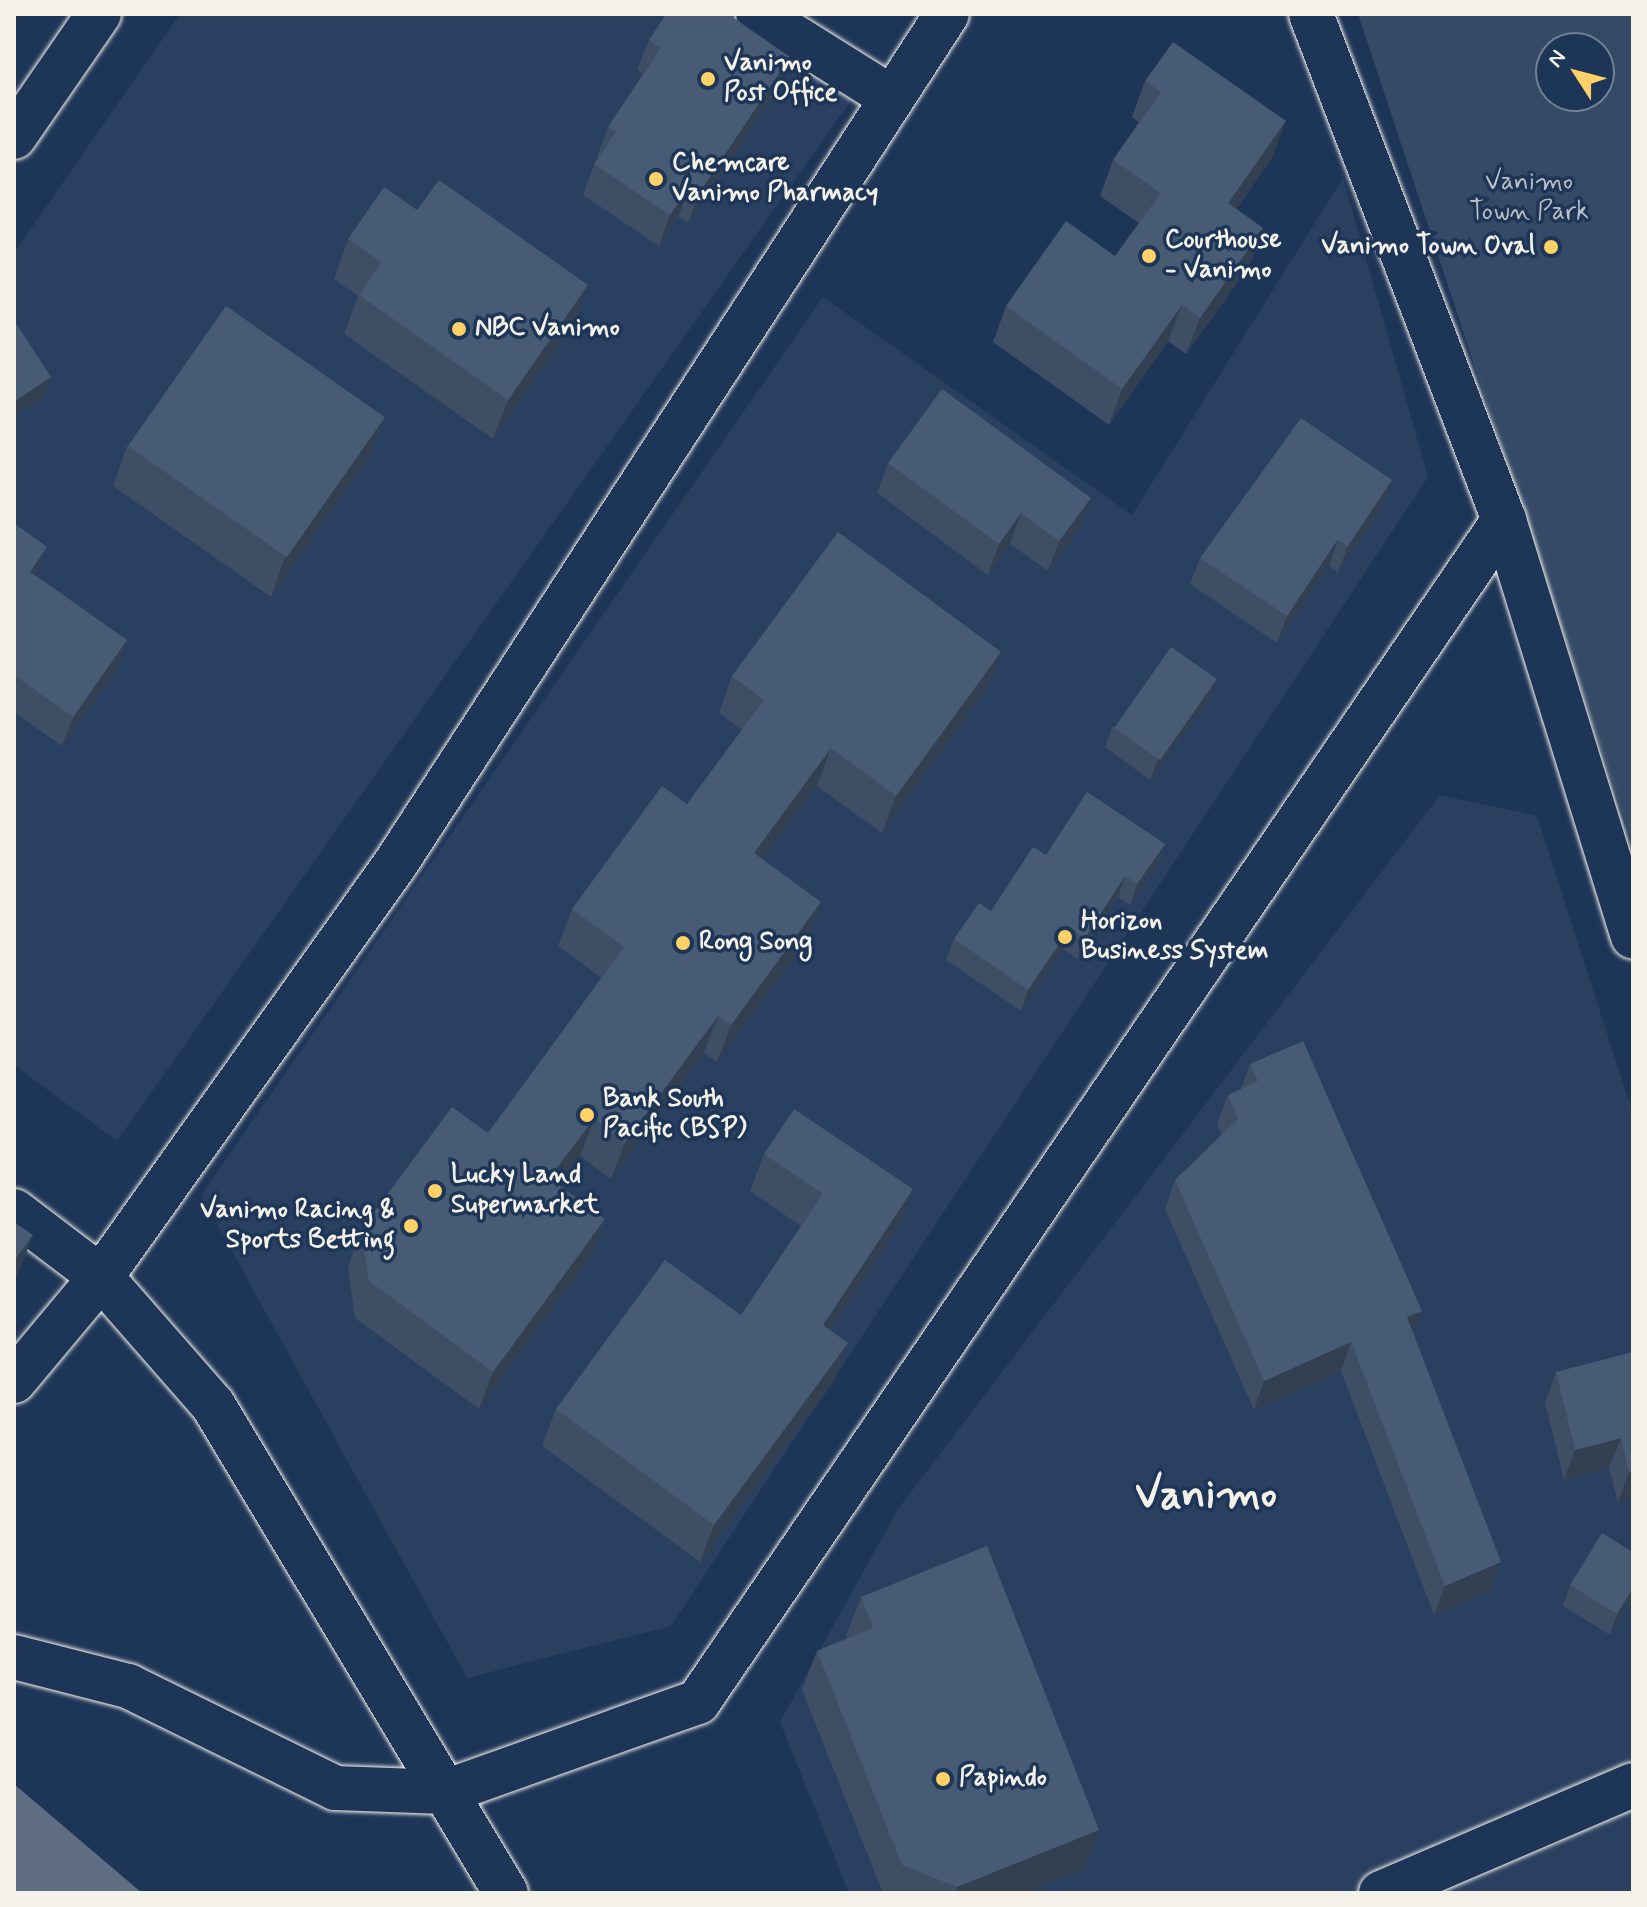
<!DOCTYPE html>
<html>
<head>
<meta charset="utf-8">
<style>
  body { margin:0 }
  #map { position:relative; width:1647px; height:1907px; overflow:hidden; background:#1d3557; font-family:Mynerve,sans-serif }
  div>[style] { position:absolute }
  .built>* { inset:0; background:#2a4060 }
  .green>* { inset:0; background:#354a67 }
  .water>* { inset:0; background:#5e6d82 }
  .roads { filter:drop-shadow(0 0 2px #f4f1e8) drop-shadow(0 0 2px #f4f1e8) }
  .minor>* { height:44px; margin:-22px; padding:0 22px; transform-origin:22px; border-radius:22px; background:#1d3557 }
  .wall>* { inset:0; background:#3e4e64 }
  .shaded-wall>* { inset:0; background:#324051 }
  .building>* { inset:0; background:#485b74; transform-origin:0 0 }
  .dots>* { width:22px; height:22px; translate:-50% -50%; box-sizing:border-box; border:4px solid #1d3557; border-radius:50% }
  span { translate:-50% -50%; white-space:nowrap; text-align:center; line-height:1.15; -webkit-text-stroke:7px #1d3557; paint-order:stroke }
  .poi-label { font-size:26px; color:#f4f1e8; font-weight:700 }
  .left { translate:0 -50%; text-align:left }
  .right { translate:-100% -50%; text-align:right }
  .park-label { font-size:26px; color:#bbbfc1 }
  .town-label { font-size:42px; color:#f4f1e8; font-weight:700 }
  .frame { position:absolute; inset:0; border:16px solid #f4f1e8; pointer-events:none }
  .north { position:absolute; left:1535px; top:32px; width:80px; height:80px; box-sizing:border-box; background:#1d3557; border:2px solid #738091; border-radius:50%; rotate:306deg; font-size:22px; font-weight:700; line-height:32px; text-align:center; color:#f4f1e8 }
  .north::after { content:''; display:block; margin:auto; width:28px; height:36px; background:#ffd166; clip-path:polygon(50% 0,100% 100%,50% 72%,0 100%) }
</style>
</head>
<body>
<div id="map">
  <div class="built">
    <i style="clip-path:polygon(180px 14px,713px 14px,852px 99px,117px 1141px,14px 1065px,14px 253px)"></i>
    <i style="clip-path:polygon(1343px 178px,1428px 477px,671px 1626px,467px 1678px,201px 1195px,823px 297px,1132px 515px)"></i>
    <i style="clip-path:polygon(1440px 795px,1537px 816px,1633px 1114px,1633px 1893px,849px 1893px,780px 1722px,898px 1509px)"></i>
  </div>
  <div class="green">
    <i style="clip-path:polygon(evenodd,1358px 14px,1633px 14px,1633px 844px,1358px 14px,1551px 48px,1599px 48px,1599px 96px,1551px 96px,1551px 48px)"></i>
  </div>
  <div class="water">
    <i style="clip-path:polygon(14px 1784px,142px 1893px,14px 1893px)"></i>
  </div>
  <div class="roads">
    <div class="minor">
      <i style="left:758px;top:14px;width:158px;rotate:32.1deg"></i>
      <i style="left:1311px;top:14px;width:542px;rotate:69.12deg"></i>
      <i style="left:1504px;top:520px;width:436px;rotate:72.8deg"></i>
      <i style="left:14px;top:137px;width:150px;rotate:-55.4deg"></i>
      <i style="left:14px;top:1211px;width:109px;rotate:37.2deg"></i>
      <i style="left:101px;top:1277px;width:170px;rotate:48.8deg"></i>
      <i style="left:213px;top:1405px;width:569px;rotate:59.02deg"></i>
      <i style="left:14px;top:1381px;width:136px;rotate:-50.1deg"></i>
      <i style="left:101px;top:1277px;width:508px;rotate:-54.53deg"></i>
      <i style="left:396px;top:863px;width:1012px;rotate:-57.02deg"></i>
      <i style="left:14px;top:1657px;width:118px;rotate:14.3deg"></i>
      <i style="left:128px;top:1686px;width:231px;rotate:26.2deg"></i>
      <i style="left:335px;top:1788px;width:110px;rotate:2.1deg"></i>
      <i style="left:445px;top:1792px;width:269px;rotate:-19.6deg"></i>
      <i style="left:698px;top:1702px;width:1431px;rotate:-55.71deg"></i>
      <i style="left:1381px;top:1893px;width:274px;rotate:-23.2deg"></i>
    </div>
  </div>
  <div class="wall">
    <i style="clip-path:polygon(649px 40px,779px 87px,688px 223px,678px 217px,659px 246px,583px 195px,594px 164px,598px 158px,597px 157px,608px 127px,643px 74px,637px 70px)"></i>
    <i style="clip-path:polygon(1145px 81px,1272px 158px,1236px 209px,1250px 265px,1186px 354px,1168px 341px,1109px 425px,993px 342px,1006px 306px,1115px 256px,1139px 223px,1100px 196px,1113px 160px,1139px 122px,1132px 117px)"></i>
    <i style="clip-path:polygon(417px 210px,574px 324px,493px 439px,344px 334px,358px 296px,334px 279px,348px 239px)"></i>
    <i style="clip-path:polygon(384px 418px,369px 457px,271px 597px,113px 486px,127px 446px)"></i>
    <i style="clip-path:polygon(888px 463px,1091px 498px,1080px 528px,1048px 571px,1010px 544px,988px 575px,877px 493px)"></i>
    <i style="clip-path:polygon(1392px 480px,1383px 506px,1338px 572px,1329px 566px,1277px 643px,1190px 584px,1200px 558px)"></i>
    <i style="clip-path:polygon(14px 523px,37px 576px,127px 640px,117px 669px,62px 746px,14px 712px)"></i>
    <i style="clip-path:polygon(732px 676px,987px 689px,882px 833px,817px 786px,763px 859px,808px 939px,717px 1062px,704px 1053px,611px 1179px,580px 1156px,559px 1185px,591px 1256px,479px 1409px,355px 1318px,348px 1267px,361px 1230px,488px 1133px,602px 978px,558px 946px,572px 909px,687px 804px,742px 730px,719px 713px)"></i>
    <i style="clip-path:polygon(1209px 700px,1150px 780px,1105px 747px,1112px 727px)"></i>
    <i style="clip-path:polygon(1165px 844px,1157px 865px,1130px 905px,1118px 897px,1077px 959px,1063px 949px,1021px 1011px,946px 960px,954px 939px,991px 911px,1046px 855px)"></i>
    <i style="clip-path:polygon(1250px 1064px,1422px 1311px,1413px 1334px,1491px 1591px,1434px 1615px,1341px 1371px,1254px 1410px,1165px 1209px,1175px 1180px,1222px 1135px,1217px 1124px,1228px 1095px,1241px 1089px)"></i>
    <i style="clip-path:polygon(764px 1154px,913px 1189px,899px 1226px,830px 1331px,848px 1343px,834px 1381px,700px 1562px,542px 1446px,556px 1409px,741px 1315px,801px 1226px,750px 1191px)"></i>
    <i style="clip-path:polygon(1633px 1352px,1633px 1498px,1618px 1503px,1609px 1468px,1564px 1480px,1545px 1403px,1556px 1372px)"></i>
    <i style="clip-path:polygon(1633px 1552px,1633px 1597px,1610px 1635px,1563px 1606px,1570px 1585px)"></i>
    <i style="clip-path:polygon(861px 1597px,1099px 1830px,1085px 1869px,1025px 1893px,883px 1893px,802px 1690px,817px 1651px,847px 1638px,846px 1636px)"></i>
  </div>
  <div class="shaded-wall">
    <i style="clip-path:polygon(790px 57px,779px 87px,688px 223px,699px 193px)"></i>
    <i style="clip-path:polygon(1286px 121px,1272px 158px,1215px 239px,1228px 203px)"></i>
    <i style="clip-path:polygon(690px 186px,678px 217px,659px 246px,670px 215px)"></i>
    <i style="clip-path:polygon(1263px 228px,1250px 265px,1186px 354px,1200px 318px)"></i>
    <i style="clip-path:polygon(588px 285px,574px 324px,493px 439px,508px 400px)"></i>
    <i style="clip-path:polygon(1182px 305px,1168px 341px,1109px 425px,1122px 389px)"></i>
    <i style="clip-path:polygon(51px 377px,44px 397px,14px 417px,14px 402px)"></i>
    <i style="clip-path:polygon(384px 418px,369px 457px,271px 597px,285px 557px)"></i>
    <i style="clip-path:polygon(1392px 480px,1383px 506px,1338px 572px,1348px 546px)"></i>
    <i style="clip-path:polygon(1091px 498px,1080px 528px,1048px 571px,1059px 541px)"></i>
    <i style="clip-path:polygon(1021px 513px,1010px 544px,988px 575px,999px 544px)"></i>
    <i style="clip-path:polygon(1338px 539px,1329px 566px,1277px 643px,1287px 616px)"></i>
    <i style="clip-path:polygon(47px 547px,36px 577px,30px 572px)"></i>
    <i style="clip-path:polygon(127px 640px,117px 669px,62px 746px,73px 717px)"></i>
    <i style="clip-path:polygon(1001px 652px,987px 689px,882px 833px,896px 796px)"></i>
    <i style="clip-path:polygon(1217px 679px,1209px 700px,1150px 780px,1158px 759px)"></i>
    <i style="clip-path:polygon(831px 748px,817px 786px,740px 890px,754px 853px)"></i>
    <i style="clip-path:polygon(1165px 844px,1157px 865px,1130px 905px,1137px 884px)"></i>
    <i style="clip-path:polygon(1125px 876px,1118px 897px,1077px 959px,1085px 938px)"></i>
    <i style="clip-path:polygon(821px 902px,808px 939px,717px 1062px,731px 1025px)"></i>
    <i style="clip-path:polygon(1070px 928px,1063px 949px,1021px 1011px,1028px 990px)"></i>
    <i style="clip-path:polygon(718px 1016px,704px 1053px,611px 1179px,625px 1142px)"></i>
    <i style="clip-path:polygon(594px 1119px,580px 1156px,536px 1215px,549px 1178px)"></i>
    <i style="clip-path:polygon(913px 1189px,899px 1226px,809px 1362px,823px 1325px)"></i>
    <i style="clip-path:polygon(605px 1219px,591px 1256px,479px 1409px,493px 1372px)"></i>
    <i style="clip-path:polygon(33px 1235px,18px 1274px,14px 1280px,14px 1261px)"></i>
    <i style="clip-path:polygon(1422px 1311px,1411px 1339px,1407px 1317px)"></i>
    <i style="clip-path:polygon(1351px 1342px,1341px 1371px,1254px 1410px,1264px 1381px)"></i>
    <i style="clip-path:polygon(848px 1343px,834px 1381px,700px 1562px,714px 1525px)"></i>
    <i style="clip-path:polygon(1621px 1438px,1609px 1468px,1564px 1480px,1575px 1450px)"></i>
    <i style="clip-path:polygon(1633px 1471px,1633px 1498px,1618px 1503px,1629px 1472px)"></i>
    <i style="clip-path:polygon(1501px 1562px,1491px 1591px,1434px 1615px,1445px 1586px)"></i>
    <i style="clip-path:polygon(1633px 1588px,1633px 1597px,1610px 1635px,1617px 1614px)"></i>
    <i style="clip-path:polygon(1099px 1830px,1085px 1869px,1025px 1893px,955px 1893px,957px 1887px)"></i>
  </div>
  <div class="building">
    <i style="clip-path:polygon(666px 14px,728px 14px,790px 57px,699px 193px,690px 186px,670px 215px,594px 164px,616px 132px,608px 127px,661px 48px,649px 40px)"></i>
    <i style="clip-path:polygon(1173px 42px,1286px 121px,1228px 203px,1263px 228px,1200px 318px,1182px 305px,1122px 389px,1006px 306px,1066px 221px,1115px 256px,1161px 193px,1113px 160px,1161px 92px,1145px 81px)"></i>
    <i style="clip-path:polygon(439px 180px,588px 285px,508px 400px,359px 295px,381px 262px,348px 239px,384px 187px,417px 210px)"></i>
    <i style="left:226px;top:306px;width:194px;height:171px;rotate:35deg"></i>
    <i style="clip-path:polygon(14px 320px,51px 377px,14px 402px)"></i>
    <i style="clip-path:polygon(942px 389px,1091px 498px,1059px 541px,1021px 513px,999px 544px,888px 463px)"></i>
    <i style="clip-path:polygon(1301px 418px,1392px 480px,1348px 546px,1338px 539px,1287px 616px,1200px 558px)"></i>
    <i style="clip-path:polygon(14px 523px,47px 547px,30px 572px,127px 640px,73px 717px,14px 675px)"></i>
    <i style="clip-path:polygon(838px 532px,1001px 652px,896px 796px,831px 748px,754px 853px,821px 902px,731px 1025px,718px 1016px,625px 1142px,594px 1119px,549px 1178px,605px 1219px,493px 1372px,369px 1281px,361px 1230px,452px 1107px,488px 1133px,624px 947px,572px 909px,662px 786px,687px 804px,764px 700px,732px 676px)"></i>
    <i style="left:1171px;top:647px;width:56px;height:99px;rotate:35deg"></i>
    <i style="clip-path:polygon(1087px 792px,1165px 844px,1137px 884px,1125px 876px,1085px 938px,1070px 928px,1028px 990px,954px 939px,979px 903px,991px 911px,1033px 847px,1046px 855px)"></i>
    <i style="clip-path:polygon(1303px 1041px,1422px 1311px,1407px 1317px,1501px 1562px,1445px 1586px,1351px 1342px,1264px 1381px,1175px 1180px,1238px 1119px,1228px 1095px,1258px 1081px,1250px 1064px)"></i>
    <i style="clip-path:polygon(794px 1109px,913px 1189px,823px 1325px,848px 1343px,714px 1525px,556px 1409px,665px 1260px,741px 1315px,823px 1194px,764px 1154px)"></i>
    <i style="clip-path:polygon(14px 1222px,33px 1235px,14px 1261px)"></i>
    <i style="clip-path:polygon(1633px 1352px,1633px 1471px,1629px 1472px,1621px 1438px,1575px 1450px,1556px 1372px)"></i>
    <i style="clip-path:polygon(1602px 1533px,1633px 1552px,1633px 1588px,1617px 1614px,1570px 1585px)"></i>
    <i style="clip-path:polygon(987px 1546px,1099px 1830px,957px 1887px,902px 1865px,817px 1651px,873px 1628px,861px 1597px)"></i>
  </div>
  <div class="dots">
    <i style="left:708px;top:79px;background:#ffd166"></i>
    <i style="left:656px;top:179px;background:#ffd166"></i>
    <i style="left:1551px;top:247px;background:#ffd166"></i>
    <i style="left:1149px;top:256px;background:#ffd166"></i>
    <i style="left:459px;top:329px;background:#ffd166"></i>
    <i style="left:1065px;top:937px;background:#ffd166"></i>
    <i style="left:683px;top:943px;background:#ffd166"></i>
    <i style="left:587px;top:1115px;background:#ffd166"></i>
    <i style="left:435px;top:1191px;background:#ffd166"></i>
    <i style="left:411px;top:1226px;background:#ffd166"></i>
    <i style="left:943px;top:1779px;background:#ffd166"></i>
  </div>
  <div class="poi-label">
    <span class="left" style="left:724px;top:79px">Vanimo<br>Post Office</span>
    <span class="left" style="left:672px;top:179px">Chemcare<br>Vanimo Pharmacy</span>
    <span class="left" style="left:1165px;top:256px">Courthouse<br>- Vanimo</span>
    <span class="right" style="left:1535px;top:247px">Vanimo Town Oval</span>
    <span class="left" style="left:475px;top:329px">NBC Vanimo</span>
    <span class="left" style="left:1081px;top:937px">Horizon<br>Business System</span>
    <span class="left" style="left:699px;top:943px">Rong Song</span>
    <span class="left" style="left:603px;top:1115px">Bank South<br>Pacific (BSP)</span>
    <span class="left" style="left:451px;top:1191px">Lucky Land<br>Supermarket</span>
    <span class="right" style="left:395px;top:1226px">Vanimo Racing &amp;<br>Sports Betting</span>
    <span class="left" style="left:959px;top:1779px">Papindo</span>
  </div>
  <div class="park-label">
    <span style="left:1529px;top:198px">Vanimo<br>Town Park</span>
  </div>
  <div class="town-label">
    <span style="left:1206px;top:1496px">Vanimo</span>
  </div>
  <div class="frame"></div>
  <div class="north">N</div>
</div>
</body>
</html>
